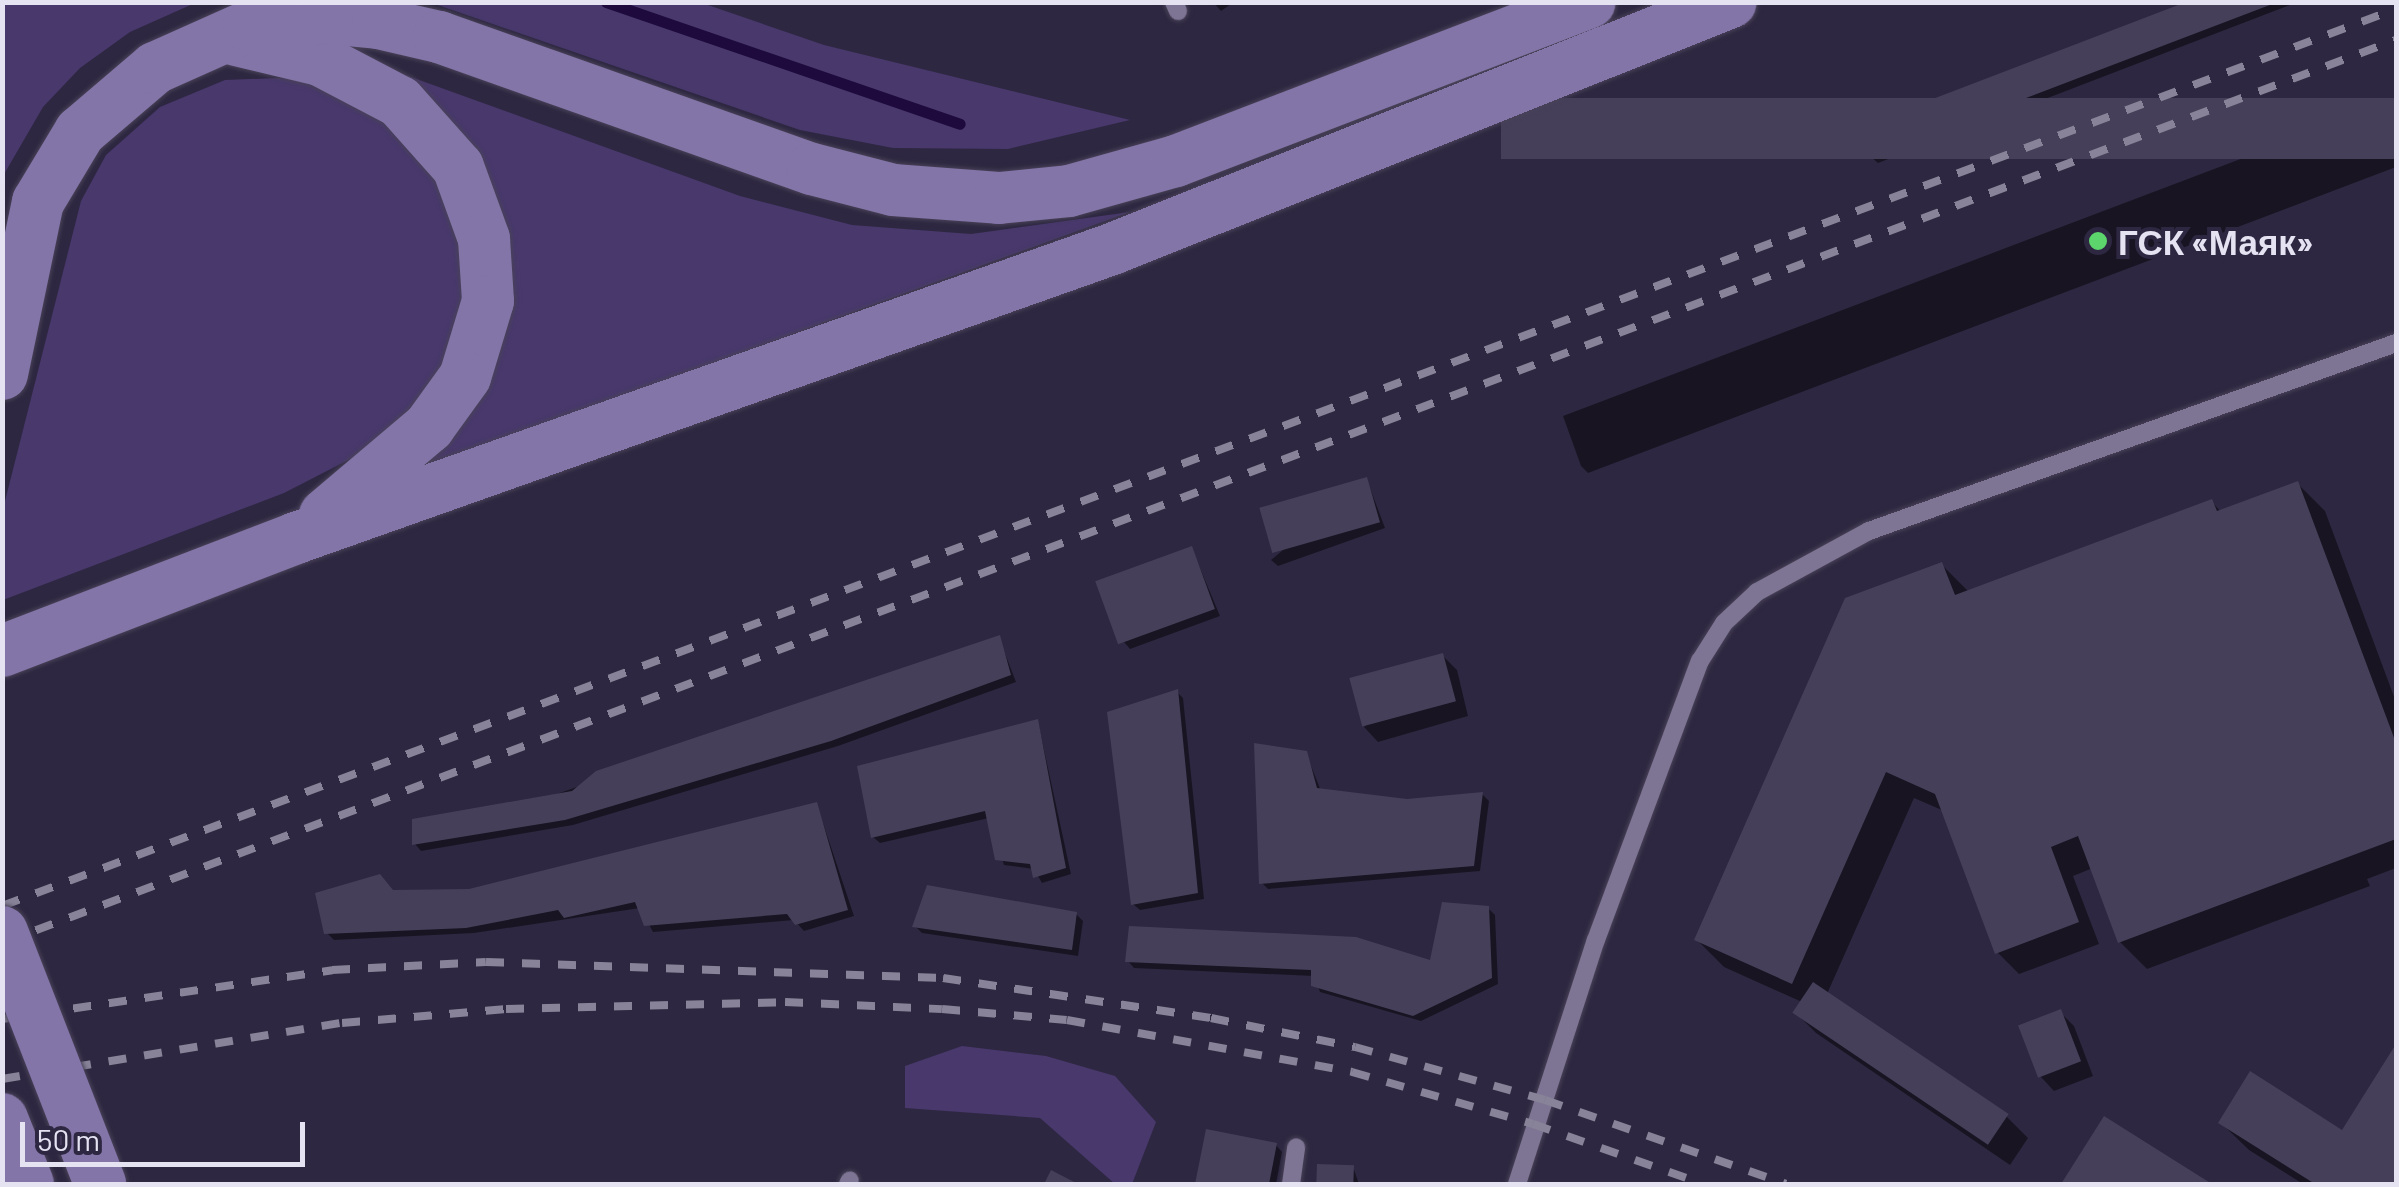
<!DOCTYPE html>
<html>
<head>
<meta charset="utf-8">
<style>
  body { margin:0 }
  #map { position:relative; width:2399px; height:1187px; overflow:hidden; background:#2e2741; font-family:Barlow,sans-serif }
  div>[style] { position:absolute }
  .green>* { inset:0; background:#48386c }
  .shadow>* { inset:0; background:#0007 }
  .stream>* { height:11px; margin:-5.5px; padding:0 5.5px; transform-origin:5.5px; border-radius:5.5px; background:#1e0a3c }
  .building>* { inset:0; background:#463f5a; transform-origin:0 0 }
  .roads { filter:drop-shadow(0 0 2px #484258) drop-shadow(0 0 2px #484258) }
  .service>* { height:18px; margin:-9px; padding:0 9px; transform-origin:9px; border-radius:9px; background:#7d7593 }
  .secondary>* { height:52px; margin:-26px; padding:0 26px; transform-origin:26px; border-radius:26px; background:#8375a7 }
  .rail>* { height:8px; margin-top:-4px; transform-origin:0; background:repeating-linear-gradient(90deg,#888398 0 18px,transparent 0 36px) }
  .bridges { filter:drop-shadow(0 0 2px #484258) drop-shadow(0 0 2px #484258) }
  .secondary-bridge>* { height:52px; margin:-26px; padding:0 26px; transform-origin:26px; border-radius:26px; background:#8375a7 }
  .dots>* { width:28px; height:28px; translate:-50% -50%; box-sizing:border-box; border:5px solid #2e2741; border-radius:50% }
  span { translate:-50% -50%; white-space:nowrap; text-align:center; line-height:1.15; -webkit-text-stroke:8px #2e2741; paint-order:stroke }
  .poi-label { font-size:35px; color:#e5e2f2; font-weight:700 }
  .left { translate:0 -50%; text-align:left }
  .frame { position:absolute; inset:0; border:5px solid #e5e2f2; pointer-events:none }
  .scale { position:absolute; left:20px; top:1122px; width:285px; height:45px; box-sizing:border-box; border:5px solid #e5e2f2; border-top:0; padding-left:12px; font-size:30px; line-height:35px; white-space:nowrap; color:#e5e2f2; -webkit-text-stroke:8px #2e2741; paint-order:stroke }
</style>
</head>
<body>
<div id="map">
  <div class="green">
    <i style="clip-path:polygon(3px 2px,195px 2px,195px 3px,130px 32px,80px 68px,43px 107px,3px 176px)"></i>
    <i style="clip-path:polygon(432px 3px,702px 3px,824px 45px,1130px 120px,1008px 149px,893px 148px,800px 130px)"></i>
    <i style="clip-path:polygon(386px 68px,740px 196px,852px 225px,971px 234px,1130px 212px,388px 480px,500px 322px)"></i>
    <i style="clip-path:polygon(278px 78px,306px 80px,376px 108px,455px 201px,469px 322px,422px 403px,362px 453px,284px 493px,3px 600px,3px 509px,81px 201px,106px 155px,160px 107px,225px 80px)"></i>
    <i style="clip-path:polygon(962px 1046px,1046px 1056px,1115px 1076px,1156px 1122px,1132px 1184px,1115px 1184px,1040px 1118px,905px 1108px,905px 1066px)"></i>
  </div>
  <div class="shadow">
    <i style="clip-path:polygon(1213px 2px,1234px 2px,1221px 11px)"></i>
    <i style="clip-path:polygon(2193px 2px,2298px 2px,1878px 163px,1871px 157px)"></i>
    <i style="clip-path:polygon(2396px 100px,2396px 167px,1588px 473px,1581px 466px,1563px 416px)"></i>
    <i style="clip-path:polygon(1367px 480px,1385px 528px,1278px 566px,1271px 560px)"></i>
    <i style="clip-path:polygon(2298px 484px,2325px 511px,2396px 702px,2396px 868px,2367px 879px,2370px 886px,2147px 969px,2120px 942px,2093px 868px,2073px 876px,2099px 944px,2019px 974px,1997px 952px,1944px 811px,1914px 798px,1827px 994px,2007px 1117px,2028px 1138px,2010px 1165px,1816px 1033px,1795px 1012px,1802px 1002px,1724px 967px,1697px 940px,1942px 565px,1969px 592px,2212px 502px,2221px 512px)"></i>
    <i style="clip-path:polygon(1192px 549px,1220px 616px,1130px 649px,1124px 642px)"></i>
    <i style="clip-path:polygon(999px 638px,1016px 682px,838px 746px,573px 825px,421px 851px,415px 844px)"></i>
    <i style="clip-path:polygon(1443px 656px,1457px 670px,1468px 716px,1378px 742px,1364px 727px)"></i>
    <i style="clip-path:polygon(1177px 692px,1183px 698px,1204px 899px,1140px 910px,1133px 904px)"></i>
    <i style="clip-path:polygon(1038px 722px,1071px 874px,1042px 883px,1034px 869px,1004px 865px,989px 818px,880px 843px,873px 837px)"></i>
    <i style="clip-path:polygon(1306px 753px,1321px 791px,1407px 801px,1482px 794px,1489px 801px,1480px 871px,1268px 889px,1262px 883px)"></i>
    <i style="clip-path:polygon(817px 805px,854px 916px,804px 931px,794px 920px,653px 932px,640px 908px,474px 933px,334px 940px,327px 933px,394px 892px,469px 892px)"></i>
    <i style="clip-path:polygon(1488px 908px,1495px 915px,1498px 984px,1421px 1021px,1320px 992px,1314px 976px,1134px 968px,1128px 961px,1432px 963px)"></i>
    <i style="clip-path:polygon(1076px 914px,1083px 921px,1078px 956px,922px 933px,915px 926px)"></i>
    <i style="clip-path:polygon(2060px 1012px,2074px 1026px,2093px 1076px,2054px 1091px,2040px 1076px)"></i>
    <i style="clip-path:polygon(2396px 1048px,2396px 1184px,2303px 1184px,2249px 1150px,2221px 1123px,2343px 1133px)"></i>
    <i style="clip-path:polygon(2105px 1120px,2207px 1184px,2064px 1184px)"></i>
    <i style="clip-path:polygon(1208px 1132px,1276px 1145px,1282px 1152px,1276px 1184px,1198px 1184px)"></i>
    <i style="clip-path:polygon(1320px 1166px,1353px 1167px,1359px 1184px,1319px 1184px)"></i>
  </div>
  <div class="stream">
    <i style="left:606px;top:2px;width:374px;rotate:19deg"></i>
  </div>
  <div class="building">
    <i style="clip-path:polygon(2186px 2px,2275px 3px,1869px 158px,1857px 128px)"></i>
    <i style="left:2396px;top:98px;width:61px;height:895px;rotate:90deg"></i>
    <i style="left:1367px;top:477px;width:47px;height:112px;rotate:74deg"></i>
    <i style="clip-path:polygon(2298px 481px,2396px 743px,2396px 839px,2118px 943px,2078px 836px,2051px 847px,2079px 922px,1995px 954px,1935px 794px,1886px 772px,1792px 984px,1694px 940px,1845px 598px,1942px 562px,1955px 595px,2212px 499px,2217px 511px)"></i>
    <i style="left:1192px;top:546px;width:67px;height:103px;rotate:70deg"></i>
    <i style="clip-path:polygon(1000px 635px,1011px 675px,831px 741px,565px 820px,412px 845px,412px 819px,572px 791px,596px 771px)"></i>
    <i style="left:1443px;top:653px;width:50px;height:97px;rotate:75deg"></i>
    <i style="clip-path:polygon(1178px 689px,1198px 893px,1131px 905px,1107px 712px)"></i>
    <i style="clip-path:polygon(1038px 719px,1066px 868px,1033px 878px,1030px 864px,995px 860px,985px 811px,871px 838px,857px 766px)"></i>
    <i style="clip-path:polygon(1254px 743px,1307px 751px,1317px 788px,1407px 799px,1483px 792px,1474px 866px,1259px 884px)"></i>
    <i style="clip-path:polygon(817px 802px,848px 910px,795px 925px,787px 914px,644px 926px,635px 902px,564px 918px,558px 910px,466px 928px,324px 934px,315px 893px,380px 874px,393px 890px,469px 889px)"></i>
    <i style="clip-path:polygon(927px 885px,1077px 912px,1072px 950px,912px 927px)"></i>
    <i style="clip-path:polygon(1442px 902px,1489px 906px,1492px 978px,1413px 1016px,1311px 986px,1311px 970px,1125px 962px,1129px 926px,1356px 937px,1430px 960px)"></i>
    <i style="left:1813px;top:982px;width:236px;height:37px;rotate:34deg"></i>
    <i style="left:2061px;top:1009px;width:56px;height:46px;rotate:69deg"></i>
    <i style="clip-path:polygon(2396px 1044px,2396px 1184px,2315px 1184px,2218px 1123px,2250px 1071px,2342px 1130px)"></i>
    <i style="clip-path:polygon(2104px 1116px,2212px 1184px,2061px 1184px)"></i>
    <i style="clip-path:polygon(1206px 1129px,1277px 1143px,1269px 1184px,1195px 1184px)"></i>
    <i style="left:1317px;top:1164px;width:37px;height:20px;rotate:2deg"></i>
    <i style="clip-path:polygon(1051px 1170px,1078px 1184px,1044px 1184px)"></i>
  </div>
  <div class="roads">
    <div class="service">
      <i style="left:1174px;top:2px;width:10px;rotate:66deg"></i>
      <i style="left:848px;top:1184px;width:4px;rotate:-63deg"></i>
      <i style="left:1291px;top:1184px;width:37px;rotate:-82deg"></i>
      <i style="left:1517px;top:1184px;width:256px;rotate:-72.1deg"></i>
      <i style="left:1596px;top:940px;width:298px;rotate:-69.6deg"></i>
      <i style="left:1700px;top:661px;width:45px;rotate:-57.7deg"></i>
      <i style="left:1724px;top:623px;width:45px;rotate:-43.2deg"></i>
      <i style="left:1757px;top:592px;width:128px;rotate:-28.6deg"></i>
      <i style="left:1869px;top:531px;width:560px;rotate:-19.63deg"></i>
    </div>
    <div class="secondary">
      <i style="left:236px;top:40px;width:86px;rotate:13.4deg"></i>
      <i style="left:320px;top:60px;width:90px;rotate:27.7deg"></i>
      <i style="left:400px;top:102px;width:87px;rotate:48.3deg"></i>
      <i style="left:458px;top:167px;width:77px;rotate:70.1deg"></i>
      <i style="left:484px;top:239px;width:62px;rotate:86.3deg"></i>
      <i style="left:488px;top:301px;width:79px;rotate:106.8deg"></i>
      <i style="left:465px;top:377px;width:62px;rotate:125.8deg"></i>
      <i style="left:429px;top:427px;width:136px;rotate:139.8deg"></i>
      <i style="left:2px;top:374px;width:176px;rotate:-78.2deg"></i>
      <i style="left:38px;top:202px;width:82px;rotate:-59deg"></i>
      <i style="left:80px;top:132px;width:99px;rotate:-40.5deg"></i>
      <i style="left:155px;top:68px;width:103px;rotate:-24.1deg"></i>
      <i style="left:249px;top:26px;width:78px;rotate:-5.9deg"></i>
      <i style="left:327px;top:18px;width:51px;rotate:5.6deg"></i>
      <i style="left:378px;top:23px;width:63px;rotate:12.9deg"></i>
      <i style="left:439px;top:37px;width:396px;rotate:19.5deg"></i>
      <i style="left:812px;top:169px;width:84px;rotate:14.5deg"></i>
      <i style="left:893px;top:190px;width:106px;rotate:4.3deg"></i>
      <i style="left:999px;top:198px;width:70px;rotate:-5.7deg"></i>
      <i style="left:1069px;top:191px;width:111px;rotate:-15.7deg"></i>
      <i style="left:1176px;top:161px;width:443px;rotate:-21deg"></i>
      <i style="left:2px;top:651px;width:315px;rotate:-21deg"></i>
      <i style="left:296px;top:538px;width:866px;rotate:-19.5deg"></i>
      <i style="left:1112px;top:249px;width:666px;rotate:-21.75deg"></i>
      <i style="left:2px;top:1119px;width:70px;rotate:68.2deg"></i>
    </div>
  </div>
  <div class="rail">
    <i style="left:2px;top:906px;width:2557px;rotate:-20.54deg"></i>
    <i style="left:2px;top:943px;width:2559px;rotate:-20.67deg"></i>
    <i style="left:2px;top:1019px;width:334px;rotate:-8.4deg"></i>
    <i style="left:332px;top:970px;width:154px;rotate:-3deg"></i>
    <i style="left:486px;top:962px;width:457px;rotate:2deg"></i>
    <i style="left:943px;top:978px;width:271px;rotate:8.5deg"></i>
    <i style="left:1211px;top:1018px;width:147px;rotate:11.4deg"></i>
    <i style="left:1355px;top:1047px;width:197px;rotate:15.6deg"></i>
    <i style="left:1545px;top:1100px;width:255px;rotate:19.2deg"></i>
    <i style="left:2px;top:1079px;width:345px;rotate:-9.4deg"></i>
    <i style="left:342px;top:1023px;width:165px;rotate:-4.9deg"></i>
    <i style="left:506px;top:1009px;width:279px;rotate:-1.4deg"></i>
    <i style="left:785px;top:1002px;width:157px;rotate:2.6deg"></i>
    <i style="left:942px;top:1009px;width:125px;rotate:5deg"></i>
    <i style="left:1067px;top:1020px;width:290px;rotate:10.3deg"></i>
    <i style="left:1352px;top:1072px;width:188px;rotate:16deg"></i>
    <i style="left:1533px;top:1124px;width:180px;rotate:19.4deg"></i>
  </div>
  <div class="bridges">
    <div class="secondary-bridge">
      <i style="left:2px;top:932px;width:270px;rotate:68.7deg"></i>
    </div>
  </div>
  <div class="dots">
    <i style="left:2098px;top:241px;background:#5dd56d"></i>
  </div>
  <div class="poi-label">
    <span class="left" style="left:2118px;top:241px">ГСК «Маяк»</span>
  </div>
  <div class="frame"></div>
  <div class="scale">50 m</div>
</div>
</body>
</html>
